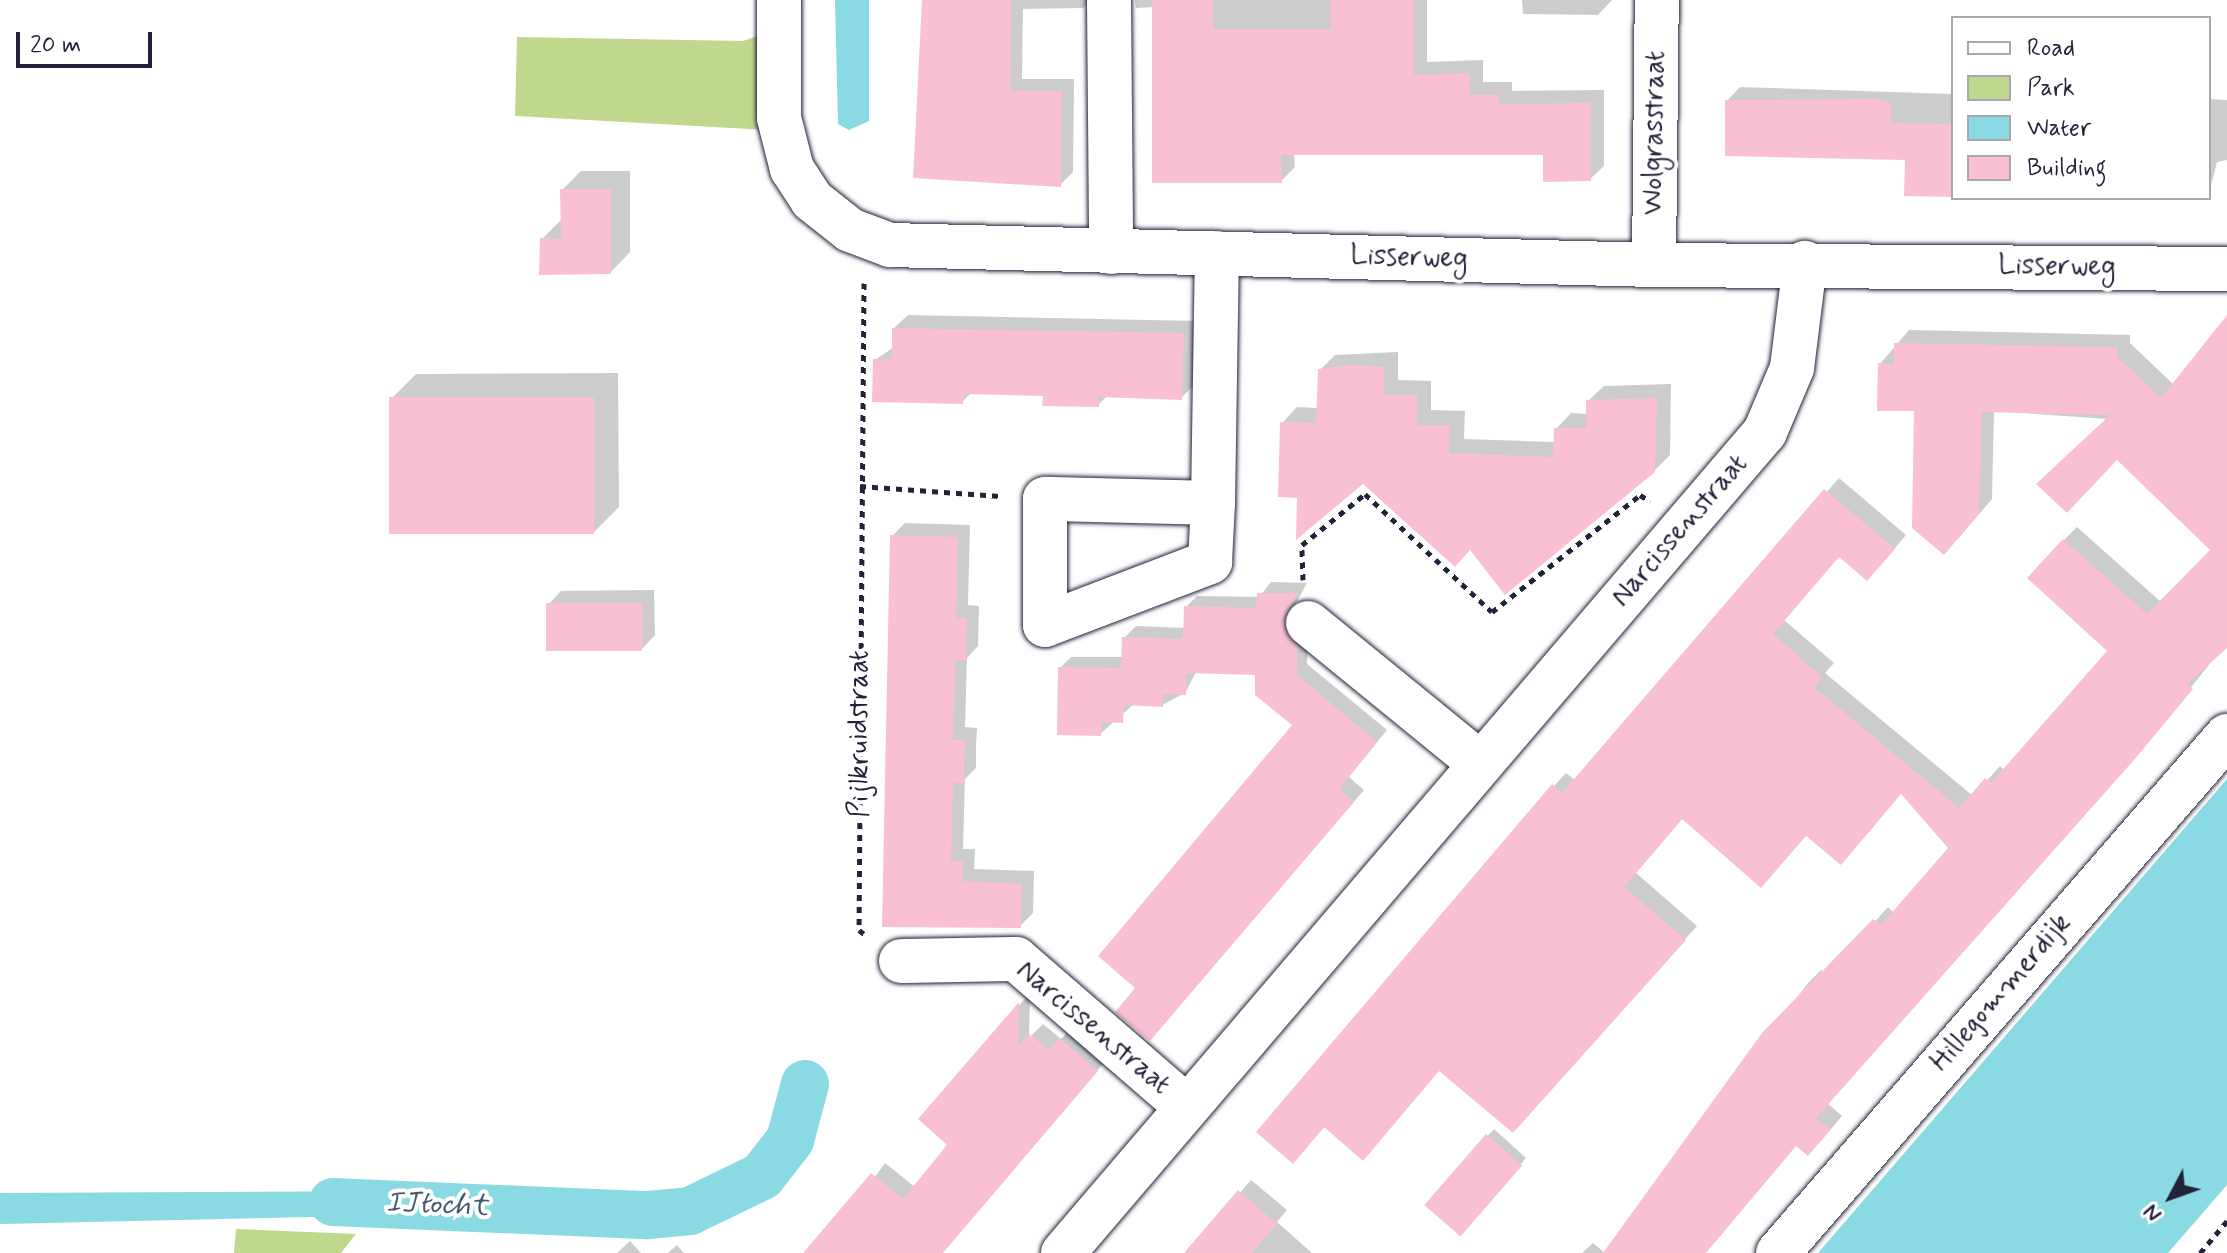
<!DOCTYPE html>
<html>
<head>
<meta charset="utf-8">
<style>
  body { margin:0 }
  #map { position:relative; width:2227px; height:1253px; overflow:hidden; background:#fff; font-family:Mynerve,sans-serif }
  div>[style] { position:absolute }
  .green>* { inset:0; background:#c0d88e }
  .water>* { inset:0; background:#89dae3 }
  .shadow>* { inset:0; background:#0003 }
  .canal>* { height:48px; margin:-24px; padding:0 24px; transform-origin:24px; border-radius:24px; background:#89dae3 }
  .building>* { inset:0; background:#f9c0d4; transform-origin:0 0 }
  .path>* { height:5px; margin-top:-2.5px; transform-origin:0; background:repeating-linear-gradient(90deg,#22223b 0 6px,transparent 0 12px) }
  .roads { filter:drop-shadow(0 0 2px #22223b) drop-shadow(0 0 2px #22223b) }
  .street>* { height:44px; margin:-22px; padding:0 22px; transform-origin:22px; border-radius:22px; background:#fff }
  .secondary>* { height:44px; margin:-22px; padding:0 22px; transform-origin:22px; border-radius:22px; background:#fff }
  span { translate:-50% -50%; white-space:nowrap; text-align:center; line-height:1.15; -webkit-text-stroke:8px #fff; paint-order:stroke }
  .street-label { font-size:28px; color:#22223b }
  .water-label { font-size:30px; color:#41596d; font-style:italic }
  .legend { position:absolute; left:1951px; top:16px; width:260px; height:184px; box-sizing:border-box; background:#fff; border:2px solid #a7a7b1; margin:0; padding:10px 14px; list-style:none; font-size:24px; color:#22223b }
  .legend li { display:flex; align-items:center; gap:16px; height:40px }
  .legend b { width:40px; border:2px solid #a7a7b1 }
  .north { position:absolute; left:2131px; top:1157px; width:80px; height:80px; -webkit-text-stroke:6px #fff; paint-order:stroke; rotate:229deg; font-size:22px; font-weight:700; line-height:32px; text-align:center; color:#22223b }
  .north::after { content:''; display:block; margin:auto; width:28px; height:36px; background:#22223b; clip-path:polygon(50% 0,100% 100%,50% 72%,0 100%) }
  .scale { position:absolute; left:16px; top:32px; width:136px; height:36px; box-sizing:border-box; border:4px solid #22223b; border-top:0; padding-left:10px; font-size:24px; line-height:28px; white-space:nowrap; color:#22223b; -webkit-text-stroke:6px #fff; paint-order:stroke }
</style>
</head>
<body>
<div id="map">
  <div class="green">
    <i style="clip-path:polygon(763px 34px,767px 130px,515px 116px,517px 37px,743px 41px)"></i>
    <i style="clip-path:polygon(236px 1229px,356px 1234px,341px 1253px,234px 1253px)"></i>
  </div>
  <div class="water">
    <i style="clip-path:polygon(835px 0,869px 0,869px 121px,849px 130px,838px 124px)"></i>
    <i style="clip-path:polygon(2227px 779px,2227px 1185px,2168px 1253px,1818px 1253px)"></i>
    <i style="clip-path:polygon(401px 1191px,402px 1215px,0 1224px,0 1193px)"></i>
  </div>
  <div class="shadow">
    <i style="clip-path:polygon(924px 0,1092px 0,1083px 8px,1023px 9px,1022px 79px,1074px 79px,1073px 172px,1060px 185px,915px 176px)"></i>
    <i style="clip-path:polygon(1135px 0,1427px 0,1427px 62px,1483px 60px,1483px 82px,1512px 82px,1512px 91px,1604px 90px,1604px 166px,1590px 179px,1545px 153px,1294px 153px,1295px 167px,1281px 181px,1153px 7px,1136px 8px)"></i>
    <i style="clip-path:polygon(1522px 0,1612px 0,1598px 15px,1523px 14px)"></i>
    <i style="clip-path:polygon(1740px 87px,1953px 94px,1953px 195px,1907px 158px,1727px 101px)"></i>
    <i style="clip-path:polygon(2209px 99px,2227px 100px,2227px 160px,2217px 162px,2209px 193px)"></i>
    <i style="clip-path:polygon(581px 171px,630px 171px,630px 252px,611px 272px,542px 239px,561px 220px,562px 190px)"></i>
    <i style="clip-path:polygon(908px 315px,1196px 321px,1195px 384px,1181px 398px,1107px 396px,1098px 405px,1045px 394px,972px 392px,962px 402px,875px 360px,894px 347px,894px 328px)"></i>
    <i style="clip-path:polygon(2227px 320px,2227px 642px,2146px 744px,1827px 1103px,1842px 1116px,1821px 1141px,1808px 1154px,1796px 1144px,1701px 1253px,1605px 1253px,1808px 983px,1821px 970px,1827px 975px,1888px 907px,1894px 913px,1951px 848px,1902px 792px,1807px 834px,1683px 818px,1636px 873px,1697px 926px,1526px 1117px,1440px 1069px,1325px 1126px,1306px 1148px,1554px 786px,1566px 773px,1575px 780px,1839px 478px,1906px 535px,1880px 566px,1840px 555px,1784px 620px,1834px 663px,1825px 673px,1973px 796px,2000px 766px,2005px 771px,2110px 651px,2030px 578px,2064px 540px,2077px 527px,2161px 602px,2213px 550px,2108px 419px,1994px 411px,1992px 499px,1957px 540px,1916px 409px,1880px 364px,1909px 330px,2130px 335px,2130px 343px,2174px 385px)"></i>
    <i style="clip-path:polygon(1398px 352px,1398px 380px,1431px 381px,1431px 410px,1465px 411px,1464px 439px,1555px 442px,1556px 429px,1571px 413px,1588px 414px,1588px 401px,1604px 386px,1671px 384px,1670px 455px,1654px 471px,1471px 548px,1363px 482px,1299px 496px,1282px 423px,1297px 407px,1318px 408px,1320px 370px,1335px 355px)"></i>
    <i style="clip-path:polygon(618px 373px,619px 507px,594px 532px,391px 399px,416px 374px)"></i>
    <i style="clip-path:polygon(905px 523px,970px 525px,968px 605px,979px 606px,978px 646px,967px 658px,965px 727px,977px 728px,976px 746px,976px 768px,965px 779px,963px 849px,975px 849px,974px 869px,1034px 871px,1033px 913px,1020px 926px,884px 925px,892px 536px)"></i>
    <i style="clip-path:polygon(1271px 582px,1307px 583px,1294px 607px,1308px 634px,1307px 664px,1387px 730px,1349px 777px,1364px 790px,1161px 1027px,1138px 988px,1295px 725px,1258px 673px,1196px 672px,1185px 693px,1162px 705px,1134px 704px,1100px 734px,1060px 668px,1071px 657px,1124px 657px,1124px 638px,1136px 626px,1185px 628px,1186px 607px,1197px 596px,1259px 597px)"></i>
    <i style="clip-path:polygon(654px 590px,655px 635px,642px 649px,548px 605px,561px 591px)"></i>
    <i style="clip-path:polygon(1030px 993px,1029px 1038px,1043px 1024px,1061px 1039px,1072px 1027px,1108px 1058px,942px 1253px,821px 1253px,885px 1163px,915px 1187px,950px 1144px,921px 1119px)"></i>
    <i style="clip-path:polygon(1494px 1129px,1526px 1158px,1496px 1192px,1427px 1205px)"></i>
    <i style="clip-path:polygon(1251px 1180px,1287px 1210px,1277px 1222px,1312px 1253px,1187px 1253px)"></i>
    <i style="clip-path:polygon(630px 1241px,641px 1253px,617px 1253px)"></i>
    <i style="clip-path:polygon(1593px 1243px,1605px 1253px,1582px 1253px)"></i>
    <i style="clip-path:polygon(677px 1245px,684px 1253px,668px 1253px)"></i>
  </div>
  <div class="canal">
    <i style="left:333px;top:1202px;width:315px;rotate:2.4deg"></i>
    <i style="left:648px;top:1215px;width:42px;rotate:-5.4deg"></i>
    <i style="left:690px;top:1211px;width:80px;rotate:-25.9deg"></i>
    <i style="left:762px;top:1176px;width:46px;rotate:-52.1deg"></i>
    <i style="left:790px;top:1140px;width:58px;rotate:-75deg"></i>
  </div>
  <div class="building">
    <i style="clip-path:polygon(922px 0,1011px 0,1010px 91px,1062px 91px,1061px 187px,913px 178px)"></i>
    <i style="clip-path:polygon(1152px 0,1213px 0,1213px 29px,1331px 29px,1330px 0,1414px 0,1414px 75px,1470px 73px,1470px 95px,1499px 95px,1499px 104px,1591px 103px,1591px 181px,1543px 182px,1543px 155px,1281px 155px,1282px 183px,1152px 183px)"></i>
    <i style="clip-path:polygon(1878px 99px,1891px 103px,1891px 123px,1953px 124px,1953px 197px,1904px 196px,1905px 160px,1725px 156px,1725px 100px)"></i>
    <i style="clip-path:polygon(560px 189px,611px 189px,611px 274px,539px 275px,540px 238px,561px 239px)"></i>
    <i style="clip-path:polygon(2227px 315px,2227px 648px,2187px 684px,2193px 689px,2134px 760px,1816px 1118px,1830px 1130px,1808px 1156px,1796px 1146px,1706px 1253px,1603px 1253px,1762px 1033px,1873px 919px,1881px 925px,1948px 848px,1901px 794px,1841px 865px,1806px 836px,1761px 888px,1682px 819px,1624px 887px,1686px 940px,1513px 1133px,1439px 1071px,1363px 1161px,1324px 1127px,1293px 1164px,1256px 1132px,1552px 784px,1562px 793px,1824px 489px,1895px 549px,1867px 581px,1839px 557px,1773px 634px,1822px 677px,1814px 687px,1959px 808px,1985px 778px,1991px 783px,2107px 651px,2027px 578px,2063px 539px,2147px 614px,2210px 550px,2117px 460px,2067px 513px,2036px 484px,2110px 415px,1982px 412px,1979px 514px,1944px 555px,1912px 528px,1914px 411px,1877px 411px,1878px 363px,1894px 364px,1894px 343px,2117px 347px,2117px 357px,2161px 398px)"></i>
    <i style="clip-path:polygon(892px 328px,1184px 333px,1182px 400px,1099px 397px,1099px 407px,1042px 406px,1043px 396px,964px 394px,963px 404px,872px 402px,873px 359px,892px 359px)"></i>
    <i style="clip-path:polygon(1350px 365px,1384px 367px,1384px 395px,1417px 395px,1417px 425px,1450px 425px,1449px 453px,1553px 457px,1554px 428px,1586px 428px,1586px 400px,1657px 398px,1655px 472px,1505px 595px,1470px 550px,1455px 567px,1363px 484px,1296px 540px,1297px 498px,1278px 497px,1280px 422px,1316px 423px,1318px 369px)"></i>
    <i style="left:594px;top:397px;width:137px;height:205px;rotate:90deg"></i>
    <i style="clip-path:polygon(890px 535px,958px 537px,956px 618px,967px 618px,966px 661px,955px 661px,953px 740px,965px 740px,964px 761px,964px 783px,953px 783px,951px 861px,963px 861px,962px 881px,1022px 884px,1021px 928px,882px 927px)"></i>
    <i style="clip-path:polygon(1257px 593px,1298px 593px,1283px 620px,1297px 646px,1297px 675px,1377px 742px,1339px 789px,1354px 802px,1150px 1041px,1115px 1012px,1135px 988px,1098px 956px,1292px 725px,1255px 695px,1255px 675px,1186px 673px,1186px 695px,1163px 694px,1163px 707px,1124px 705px,1123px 723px,1102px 722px,1101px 736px,1057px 735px,1058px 667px,1121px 668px,1122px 637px,1183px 639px,1184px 606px,1256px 608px)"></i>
    <i style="left:642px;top:603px;width:48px;height:96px;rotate:90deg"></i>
    <i style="clip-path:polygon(1019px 1002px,1018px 1047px,1029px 1034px,1049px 1050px,1059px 1038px,1098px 1071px,972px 1219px,943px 1253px,803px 1253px,871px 1173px,903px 1199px,947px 1145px,918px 1119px)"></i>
    <i style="left:1486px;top:1134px;width:48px;height:94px;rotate:41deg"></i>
    <i style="clip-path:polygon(1238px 1190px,1277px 1224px,1252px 1253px,1184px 1253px)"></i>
  </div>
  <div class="path">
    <i style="left:864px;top:283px;width:647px;rotate:90.44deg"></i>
    <i style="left:859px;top:930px;width:10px;rotate:37deg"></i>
    <i style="left:860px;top:486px;width:140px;rotate:4.1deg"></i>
    <i style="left:1303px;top:580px;width:35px;rotate:-92deg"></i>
    <i style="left:1302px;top:545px;width:81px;rotate:-39deg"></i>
    <i style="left:1365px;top:494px;width:173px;rotate:42.9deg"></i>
    <i style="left:1492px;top:612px;width:189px;rotate:-38.3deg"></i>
    <i style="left:1640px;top:495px;width:12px;rotate:31deg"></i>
    <i style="left:2200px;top:1253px;width:42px;rotate:-49.8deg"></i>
  </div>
  <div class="roads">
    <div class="street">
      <i style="left:1109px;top:0;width:252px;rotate:89.5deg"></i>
      <i style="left:1654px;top:265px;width:265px;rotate:-89.4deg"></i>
      <i style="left:1213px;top:503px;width:168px;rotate:-178.6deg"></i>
      <i style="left:1045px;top:499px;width:126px;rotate:90deg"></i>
      <i style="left:1045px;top:625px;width:177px;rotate:-20.9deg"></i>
      <i style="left:1210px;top:562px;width:59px;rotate:-87.1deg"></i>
      <i style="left:1213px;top:503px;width:250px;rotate:-89.1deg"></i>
      <i style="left:1308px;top:623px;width:223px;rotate:39.2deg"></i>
      <i style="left:901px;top:961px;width:115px;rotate:-1deg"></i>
      <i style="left:1016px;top:959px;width:225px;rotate:40.9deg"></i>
      <i style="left:1063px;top:1253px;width:1080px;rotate:-49.47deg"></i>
      <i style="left:1765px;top:432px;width:69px;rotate:-67.1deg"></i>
      <i style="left:1792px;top:368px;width:106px;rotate:-82.9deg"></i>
    </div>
    <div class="secondary">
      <i style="left:779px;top:0;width:118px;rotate:90deg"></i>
      <i style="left:779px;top:118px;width:53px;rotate:75.7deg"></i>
      <i style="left:792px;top:169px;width:37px;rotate:57deg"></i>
      <i style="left:812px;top:200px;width:48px;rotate:38.3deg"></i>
      <i style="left:850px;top:230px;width:43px;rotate:20.6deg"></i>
      <i style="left:890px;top:245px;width:764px;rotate:1.5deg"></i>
      <i style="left:1654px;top:265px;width:573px;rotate:0.4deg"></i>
      <i style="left:1778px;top:1253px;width:685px;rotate:-49.03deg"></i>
    </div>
  </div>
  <div class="street-label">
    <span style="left:1655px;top:133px;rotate:-89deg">Wolgrasstraat</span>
    <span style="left:1409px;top:258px;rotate:2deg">Lisserweg</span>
    <span style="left:2057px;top:267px;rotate:1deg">Lisserweg</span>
    <span style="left:1680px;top:531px;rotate:-49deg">Narcissenstraat</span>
    <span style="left:860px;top:734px;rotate:-90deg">Pijlkruidstraat</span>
    <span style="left:2001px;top:993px;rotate:-49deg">Hillegommerdijk</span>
    <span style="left:1093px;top:1028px;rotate:40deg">Narcissenstraat</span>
  </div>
  <div class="water-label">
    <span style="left:437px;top:1205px;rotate:2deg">IJtocht</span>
  </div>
  <ul class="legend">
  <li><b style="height:10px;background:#fff"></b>Road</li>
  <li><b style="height:22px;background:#c0d88e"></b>Park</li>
  <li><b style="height:22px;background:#89dae3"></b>Water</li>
  <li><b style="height:22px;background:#f9c0d4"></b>Building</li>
  </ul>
  <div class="north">N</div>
  <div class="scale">20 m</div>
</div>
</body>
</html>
